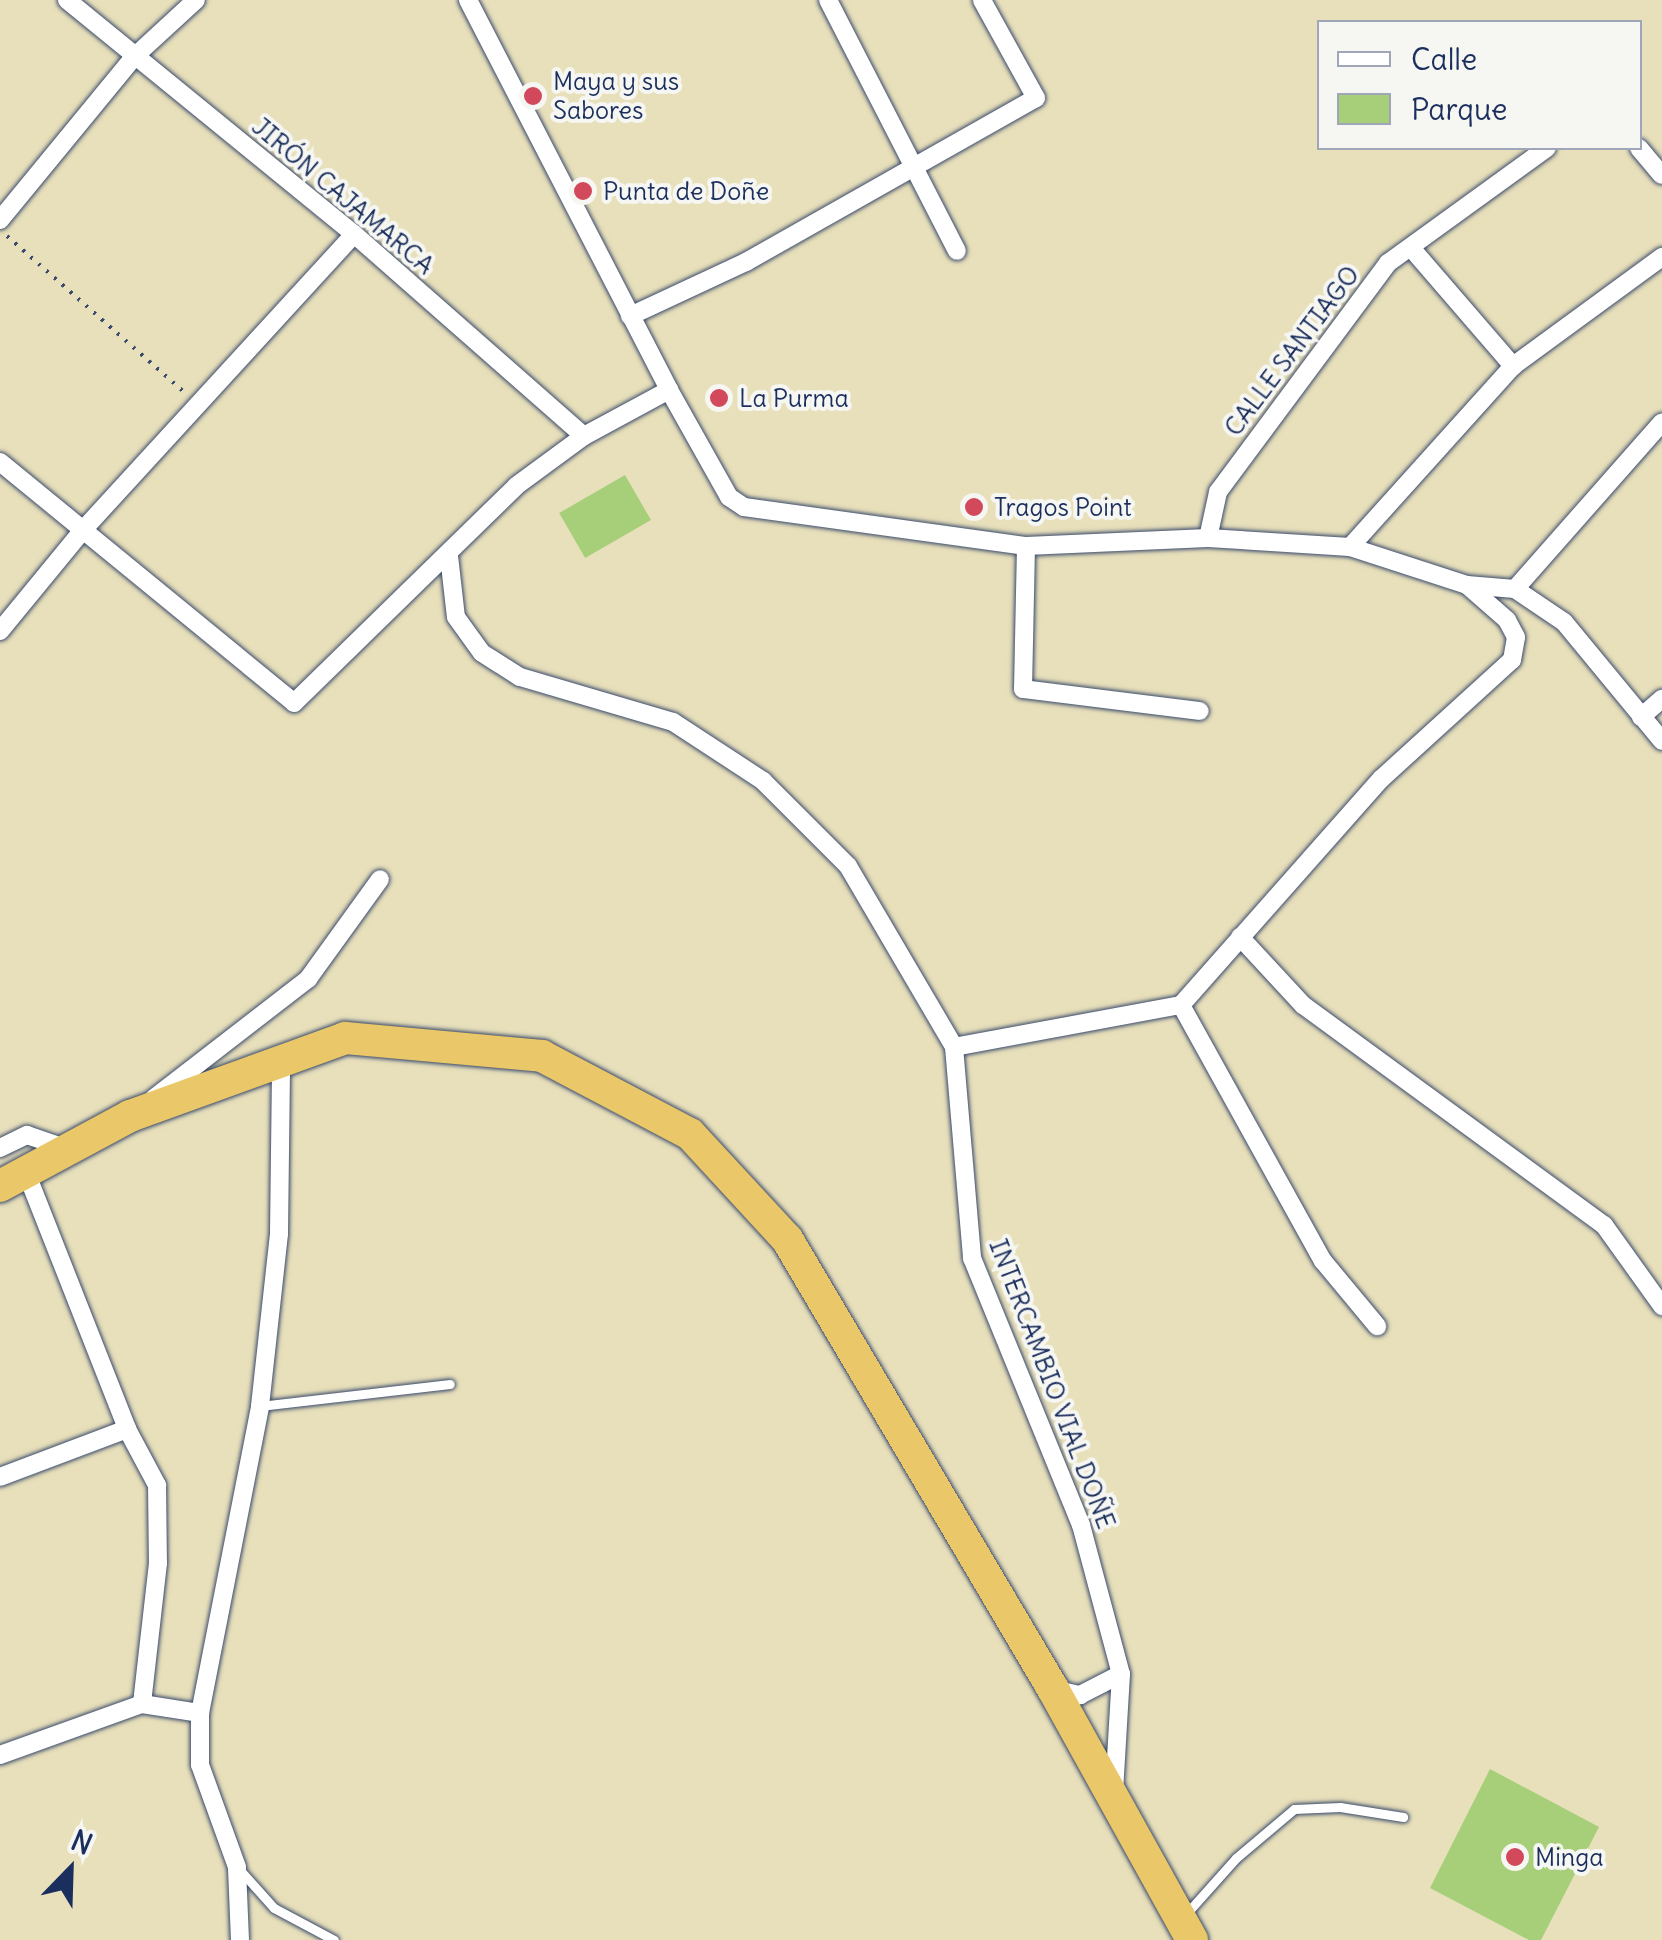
<!DOCTYPE html>
<html>
<head>
<meta charset="utf-8">
<style>
  body { margin:0 }
  #map { position:relative; width:1662px; height:1940px; overflow:hidden; background:#e8e0bb; font-family:Delius,sans-serif }
  div>[style] { position:absolute }
  .green>* { inset:0; background:#a7cf7a; transform-origin:0 0 }
  .path>* { height:4px; margin-top:-2px; transform-origin:0; background:repeating-linear-gradient(90deg,#3a4a6c 0 2.5px,transparent 0 10.5px) }
  .roads { filter:drop-shadow(0 0 2px #3a4a6c) drop-shadow(0 0 2px #3a4a6c) }
  .lane>* { height:9px; margin:-4.5px; padding:0 4.5px; transform-origin:4.5px; border-radius:4.5px; background:#fff }
  .street>* { height:18px; margin:-9px; padding:0 9px; transform-origin:9px; border-radius:9px; background:#fff }
  .highway>* { height:32px; margin:-16px; padding:0 16px; transform-origin:16px; border-radius:16px; background:#eac769 }
  .dots>* { width:28px; height:28px; translate:-50% -50%; box-sizing:border-box; border:5px solid #f6f6f2; border-radius:50% }
  span { translate:-50% -50%; white-space:nowrap; text-align:center; line-height:1.15; -webkit-text-stroke:8px #f6f6f2; paint-order:stroke }
  .poi-label { font-size:25px; color:#1b2f5e }
  .left { translate:0 -50%; text-align:left }
  .street-label { font-size:25px; color:#1b2f5e }
  .legend { position:absolute; left:1317px; top:20px; width:325px; height:130px; box-sizing:border-box; background:#f6f6f2; border:2px solid #9ea6b7; margin:0; padding:12px 18px; list-style:none; font-size:30px; color:#1b2f5e }
  .legend li { display:flex; align-items:center; gap:20px; height:50px }
  .legend b { width:50px; border:2px solid #9ea6b7 }
  .north { position:absolute; left:20px; top:1820px; width:100px; height:100px; -webkit-text-stroke:8px #f6f6f2; paint-order:stroke; rotate:23deg; font-size:28px; font-weight:700; line-height:40px; text-align:center; color:#1b2f5e }
  .north::after { content:''; display:block; margin:auto; width:35px; height:45px; background:#1b2f5e; clip-path:polygon(50% 0,100% 100%,50% 72%,0 100%) }
</style>
</head>
<body>
<div id="map">
  <div class="green">
    <i style="left:625px;top:475px;width:52px;height:76px;rotate:60deg"></i>
    <i style="clip-path:polygon(1490px 1769px,1599px 1827px,1541px 1940px,1529px 1940px,1430px 1888px)"></i>
  </div>
  <div class="path">
    <i style="left:7px;top:236px;width:236px;rotate:41.4deg"></i>
  </div>
  <div class="roads">
    <div class="lane">
      <i style="left:260px;top:1406px;width:191px;rotate:-6.6deg"></i>
      <i style="left:239px;top:1869px;width:52px;rotate:48.1deg"></i>
      <i style="left:274px;top:1908px;width:68px;rotate:28.1deg"></i>
      <i style="left:1186px;top:1914px;width:75px;rotate:-48.2deg"></i>
      <i style="left:1236px;top:1858px;width:76px;rotate:-40.2deg"></i>
      <i style="left:1294px;top:1809px;width:46px;rotate:-2.5deg"></i>
      <i style="left:1340px;top:1807px;width:64px;rotate:9deg"></i>
    </div>
    <div class="street">
      <i style="left:67px;top:0;width:370px;rotate:39.2deg"></i>
      <i style="left:354px;top:234px;width:306px;rotate:41.3deg"></i>
      <i style="left:468px;top:0;width:439px;rotate:62.7deg"></i>
      <i style="left:669px;top:390px;width:123px;rotate:60.7deg"></i>
      <i style="left:729px;top:497px;width:18px;rotate:34deg"></i>
      <i style="left:744px;top:507px;width:285px;rotate:7.9deg"></i>
      <i style="left:1026px;top:546px;width:182px;rotate:-2.5deg"></i>
      <i style="left:1208px;top:538px;width:142px;rotate:3.6deg"></i>
      <i style="left:1350px;top:547px;width:123px;rotate:18deg"></i>
      <i style="left:1467px;top:585px;width:48px;rotate:4.8deg"></i>
      <i style="left:1515px;top:589px;width:59px;rotate:34deg"></i>
      <i style="left:1564px;top:622px;width:154px;rotate:50.5deg"></i>
      <i style="left:828px;top:0;width:282px;rotate:62.8deg"></i>
      <i style="left:1639px;top:148px;width:35px;rotate:50deg"></i>
      <i style="left:0;top:220px;width:211px;rotate:-50.6deg"></i>
      <i style="left:134px;top:57px;width:84px;rotate:-42.6deg"></i>
      <i style="left:1412px;top:249px;width:155px;rotate:49.2deg"></i>
      <i style="left:630px;top:316px;width:128px;rotate:-25deg"></i>
      <i style="left:746px;top:262px;width:333px;rotate:-29.5deg"></i>
      <i style="left:1036px;top:98px;width:112px;rotate:-118.9deg"></i>
      <i style="left:0;top:462px;width:380px;rotate:39.3deg"></i>
      <i style="left:294px;top:703px;width:310px;rotate:-44.3deg"></i>
      <i style="left:516px;top:486px;width:84px;rotate:-36.3deg"></i>
      <i style="left:584px;top:436px;width:97px;rotate:-28.4deg"></i>
      <i style="left:1208px;top:538px;width:47px;rotate:-77.7deg"></i>
      <i style="left:1218px;top:492px;width:285px;rotate:-53.4deg"></i>
      <i style="left:1388px;top:263px;width:196px;rotate:-35.9deg"></i>
      <i style="left:1026px;top:546px;width:143px;rotate:91.2deg"></i>
      <i style="left:1023px;top:689px;width:178px;rotate:7.1deg"></i>
      <i style="left:1350px;top:547px;width:244px;rotate:-48deg"></i>
      <i style="left:1513px;top:366px;width:185px;rotate:-36.2deg"></i>
      <i style="left:449px;top:556px;width:61px;rotate:83.5deg"></i>
      <i style="left:456px;top:617px;width:44px;rotate:54.2deg"></i>
      <i style="left:482px;top:653px;width:45px;rotate:32.3deg"></i>
      <i style="left:520px;top:677px;width:159px;rotate:16.4deg"></i>
      <i style="left:673px;top:722px;width:108px;rotate:33.2deg"></i>
      <i style="left:763px;top:781px;width:120px;rotate:45deg"></i>
      <i style="left:848px;top:866px;width:210px;rotate:59.6deg"></i>
      <i style="left:954px;top:1047px;width:212px;rotate:85.1deg"></i>
      <i style="left:972px;top:1258px;width:288px;rotate:67.8deg"></i>
      <i style="left:1081px;top:1525px;width:154px;rotate:75deg"></i>
      <i style="left:1121px;top:1674px;width:117px;rotate:93.4deg"></i>
      <i style="left:1515px;top:589px;width:222px;rotate:-48.6deg"></i>
      <i style="left:0;top:631px;width:131px;rotate:-50.6deg"></i>
      <i style="left:83px;top:530px;width:401px;rotate:-47.5deg"></i>
      <i style="left:1641px;top:717px;width:28px;rotate:-41deg"></i>
      <i style="left:1240px;top:937px;width:93px;rotate:47.2deg"></i>
      <i style="left:1303px;top:1005px;width:373px;rotate:36.2deg"></i>
      <i style="left:1604px;top:1225px;width:100px;rotate:54.4deg"></i>
      <i style="left:1181px;top:1005px;width:293px;rotate:61deg"></i>
      <i style="left:1323px;top:1261px;width:85px;rotate:50.3deg"></i>
      <i style="left:954px;top:1047px;width:231px;rotate:-10.5deg"></i>
      <i style="left:1181px;top:1005px;width:302px;rotate:-48.5deg"></i>
      <i style="left:1381px;top:779px;width:177px;rotate:-42.3deg"></i>
      <i style="left:1512px;top:660px;width:23px;rotate:-80deg"></i>
      <i style="left:1516px;top:637px;width:19px;rotate:-118deg"></i>
      <i style="left:1507px;top:620px;width:52px;rotate:-138.9deg"></i>
      <i style="left:154px;top:1098px;width:195px;rotate:-37.7deg"></i>
      <i style="left:308px;top:979px;width:123px;rotate:-54.2deg"></i>
      <i style="left:0;top:1148px;width:30px;rotate:-26deg"></i>
      <i style="left:27px;top:1135px;width:43px;rotate:18.9deg"></i>
      <i style="left:26px;top:1172px;width:276px;rotate:68.5deg"></i>
      <i style="left:127px;top:1429px;width:64px;rotate:61.8deg"></i>
      <i style="left:157px;top:1485px;width:78px;rotate:89.3deg"></i>
      <i style="left:158px;top:1563px;width:142px;rotate:96.5deg"></i>
      <i style="left:0;top:1477px;width:136px;rotate:-20.7deg"></i>
      <i style="left:1053px;top:1689px;width:28px;rotate:13deg"></i>
      <i style="left:1080px;top:1695px;width:46px;rotate:-27.1deg"></i>
      <i style="left:0;top:1755px;width:151px;rotate:-19.8deg"></i>
      <i style="left:142px;top:1704px;width:59px;rotate:8.8deg"></i>
      <i style="left:240px;top:1940px;width:73px;rotate:-92.4deg"></i>
      <i style="left:237px;top:1867px;width:109px;rotate:-109.9deg"></i>
      <i style="left:200px;top:1765px;width:52px;rotate:-90deg"></i>
      <i style="left:200px;top:1713px;width:313px;rotate:-78.9deg"></i>
      <i style="left:260px;top:1406px;width:173px;rotate:-83.7deg"></i>
      <i style="left:279px;top:1234px;width:173px;rotate:-89.3deg"></i>
    </div>
    <div class="highway">
      <i style="left:0;top:1186px;width:148px;rotate:-28.3deg"></i>
      <i style="left:130px;top:1116px;width:229px;rotate:-19.9deg"></i>
      <i style="left:345px;top:1038px;width:198px;rotate:5.2deg"></i>
      <i style="left:542px;top:1056px;width:167px;rotate:27.8deg"></i>
      <i style="left:690px;top:1134px;width:143px;rotate:47.3deg"></i>
      <i style="left:787px;top:1239px;width:523px;rotate:59.41deg"></i>
      <i style="left:1053px;top:1689px;width:287px;rotate:61deg"></i>
    </div>
  </div>
  <div class="dots">
    <i style="left:533px;top:96px;background:#d1495b"></i>
    <i style="left:583px;top:191px;background:#d1495b"></i>
    <i style="left:719px;top:398px;background:#d1495b"></i>
    <i style="left:974px;top:507px;background:#d1495b"></i>
    <i style="left:1515px;top:1857px;background:#d1495b"></i>
  </div>
  <div class="poi-label">
    <span class="left" style="left:553px;top:96px">Maya y sus<br>Sabores</span>
    <span class="left" style="left:603px;top:191px">Punta de Doñe</span>
    <span class="left" style="left:739px;top:398px">La Purma</span>
    <span class="left" style="left:994px;top:507px">Tragos Point</span>
    <span class="left" style="left:1535px;top:1857px">Minga</span>
  </div>
  <div class="street-label">
    <span style="left:343px;top:196px;rotate:40deg">JIRÓN CAJAMARCA</span>
    <span style="left:1292px;top:351px;rotate:-53deg">CALLE SANTIAGO</span>
    <span style="left:1052px;top:1384px;rotate:69deg">INTERCAMBIO VIAL DOÑE</span>
  </div>
  <ul class="legend">
  <li><b style="height:12px;background:#fff"></b>Calle</li>
  <li><b style="height:28px;background:#a7cf7a"></b>Parque</li>
  </ul>
  <div class="north">N</div>
</div>
</body>
</html>
